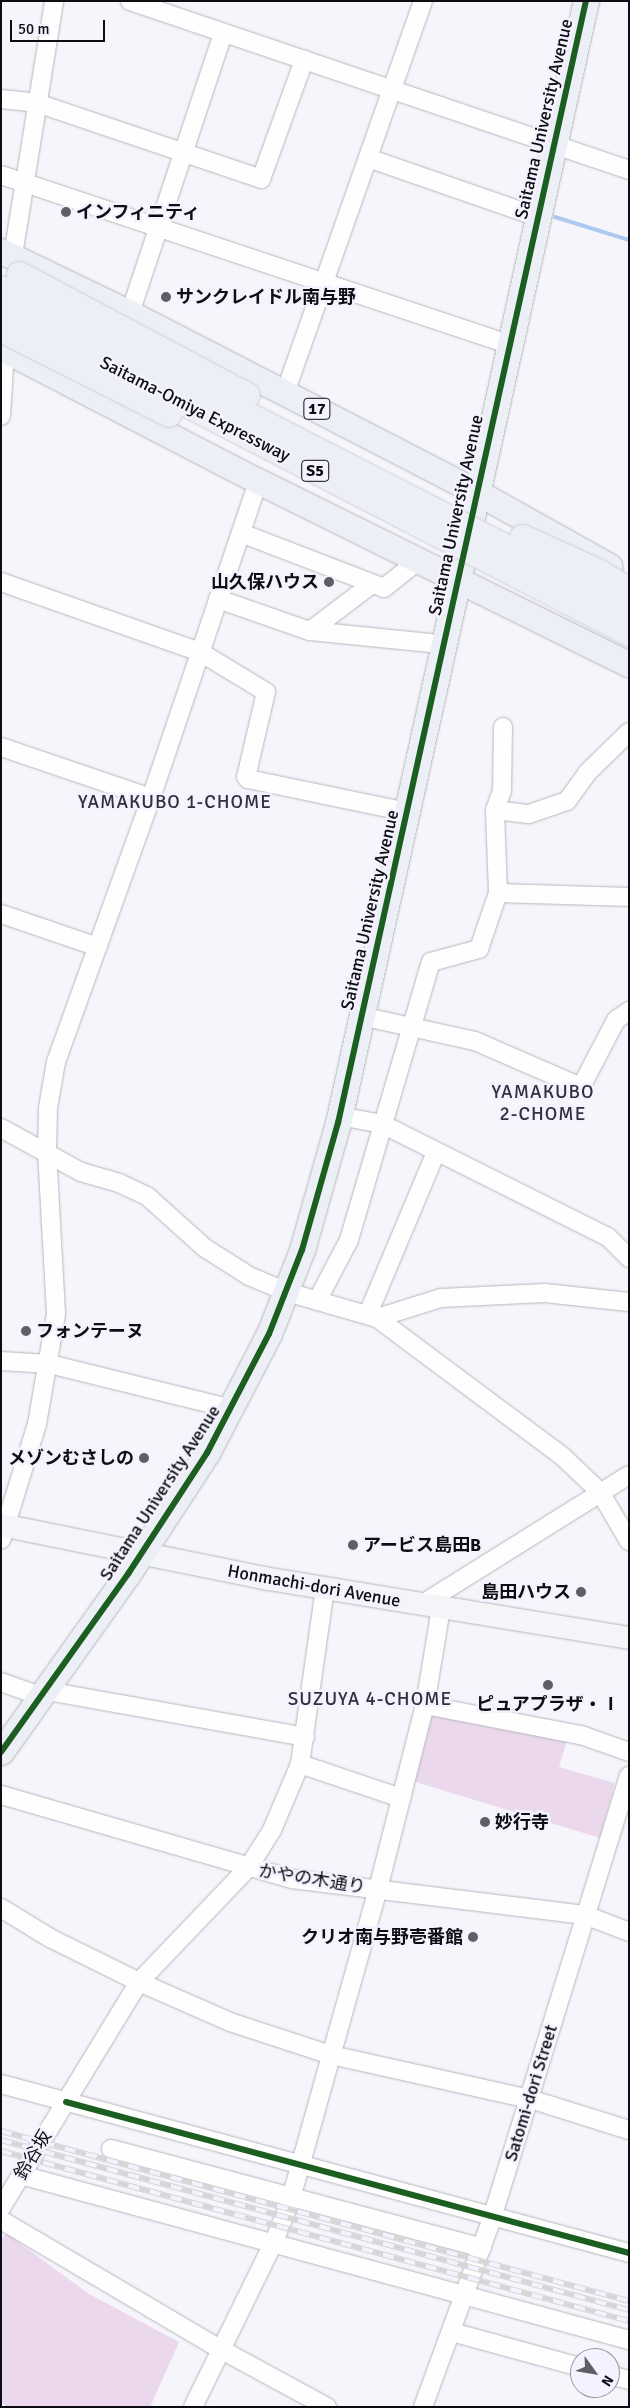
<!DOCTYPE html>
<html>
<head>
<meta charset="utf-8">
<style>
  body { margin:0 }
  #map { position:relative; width:630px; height:2408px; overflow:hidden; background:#f5f5fb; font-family:Signika,"Noto Sans JP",sans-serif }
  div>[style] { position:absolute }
  .green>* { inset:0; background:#ebd8ec }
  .stream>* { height:4px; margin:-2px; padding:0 2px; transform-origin:2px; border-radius:2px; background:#accaef }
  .roads { filter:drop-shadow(0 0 1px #b6b6bc) drop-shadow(0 0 1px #b6b6bc) }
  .minor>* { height:18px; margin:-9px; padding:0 9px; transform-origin:9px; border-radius:9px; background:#fefefe }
  .major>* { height:22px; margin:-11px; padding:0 11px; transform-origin:11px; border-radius:11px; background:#f4f5f8 }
  .highway>* { height:25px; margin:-12.5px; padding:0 12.5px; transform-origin:12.5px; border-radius:12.5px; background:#edeff6 }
  .rail>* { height:5.5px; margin-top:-2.75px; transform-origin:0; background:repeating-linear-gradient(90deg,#f3f2fe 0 11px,#d6d5d7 0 22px); box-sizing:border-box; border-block:1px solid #d6d5d7 }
  .bridges { filter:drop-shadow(0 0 1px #d0cfd3) drop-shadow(0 0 1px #d0cfd3) }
  .highway-bridge>* { height:25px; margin:-12.5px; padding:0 12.5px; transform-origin:12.5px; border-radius:12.5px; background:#edeff6 }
  .cycleway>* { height:6px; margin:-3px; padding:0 3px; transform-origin:3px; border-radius:3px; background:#1b5e20 }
  .dots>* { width:14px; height:14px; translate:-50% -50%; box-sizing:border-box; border:2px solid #f3f2fe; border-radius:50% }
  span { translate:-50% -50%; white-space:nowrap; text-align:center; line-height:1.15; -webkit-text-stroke:5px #f3f2fe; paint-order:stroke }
  .shield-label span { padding:1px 4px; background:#f3f2fe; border:1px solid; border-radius:4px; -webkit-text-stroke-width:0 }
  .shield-label { font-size:16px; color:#0e0d13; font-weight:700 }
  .street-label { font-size:18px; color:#0e0d13 }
  .poi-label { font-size:18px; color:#0e0d13; font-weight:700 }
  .left { translate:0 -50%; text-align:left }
  .right { translate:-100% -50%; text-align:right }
  .neighbourhood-label { font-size:19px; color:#32303e; letter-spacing:1px }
  .frame { position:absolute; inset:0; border:2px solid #0e0d13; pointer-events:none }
  .north { position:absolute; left:570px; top:2348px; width:50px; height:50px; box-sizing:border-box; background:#f3f2fe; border:1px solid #9796a0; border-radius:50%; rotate:122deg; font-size:14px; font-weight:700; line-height:20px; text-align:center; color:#0e0d13 }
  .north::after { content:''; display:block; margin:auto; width:18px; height:22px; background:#5f5e64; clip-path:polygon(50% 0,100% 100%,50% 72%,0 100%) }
  .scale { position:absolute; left:10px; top:20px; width:95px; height:22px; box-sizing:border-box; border:2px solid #0e0d13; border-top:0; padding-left:6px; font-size:15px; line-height:18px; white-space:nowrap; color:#0e0d13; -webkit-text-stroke:4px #f3f2fe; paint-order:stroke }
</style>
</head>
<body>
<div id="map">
  <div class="green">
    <i style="clip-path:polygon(425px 1711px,568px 1737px,559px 1767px,615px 1783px,600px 1838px,409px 1780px)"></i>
    <i style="clip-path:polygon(6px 2233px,89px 2294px,179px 2342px,150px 2407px,7px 2407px,1px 2402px,1px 2240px)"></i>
  </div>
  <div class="stream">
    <i style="left:555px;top:217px;width:77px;rotate:17.3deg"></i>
  </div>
  <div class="roads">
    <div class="minor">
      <i style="left:130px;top:1px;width:527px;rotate:18.71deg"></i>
      <i style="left:1px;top:99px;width:36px;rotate:6deg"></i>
      <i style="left:37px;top:103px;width:237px;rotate:18.7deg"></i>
      <i style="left:261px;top:179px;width:127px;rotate:-70.1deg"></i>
      <i style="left:368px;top:158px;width:179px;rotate:19.2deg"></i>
      <i style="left:1px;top:175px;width:534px;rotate:18.43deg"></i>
      <i style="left:13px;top:255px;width:257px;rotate:-80.8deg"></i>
      <i style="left:130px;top:313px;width:295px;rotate:-71.6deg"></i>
      <i style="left:285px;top:393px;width:416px;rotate:-70.6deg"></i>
      <i style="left:1px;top:416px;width:66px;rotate:-86.5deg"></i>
      <i style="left:241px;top:533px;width:153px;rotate:21deg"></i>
      <i style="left:384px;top:588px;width:45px;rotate:-38.7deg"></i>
      <i style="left:1px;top:582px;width:211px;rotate:19.4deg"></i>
      <i style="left:200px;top:652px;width:77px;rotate:31.2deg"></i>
      <i style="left:266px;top:692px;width:87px;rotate:103.2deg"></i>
      <i style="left:246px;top:777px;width:3px;rotate:45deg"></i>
      <i style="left:248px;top:779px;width:162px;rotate:11.7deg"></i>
      <i style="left:218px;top:599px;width:97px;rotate:19.2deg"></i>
      <i style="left:310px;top:631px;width:121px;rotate:5.7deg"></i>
      <i style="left:310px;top:631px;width:78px;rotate:-37.2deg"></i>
      <i style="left:1px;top:747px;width:158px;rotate:18.8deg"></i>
      <i style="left:151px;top:798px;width:281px;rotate:109.8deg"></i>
      <i style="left:56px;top:1062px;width:47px;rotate:99.9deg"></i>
      <i style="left:48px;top:1108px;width:44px;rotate:91.3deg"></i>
      <i style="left:47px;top:1152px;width:162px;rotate:86.8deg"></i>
      <i style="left:56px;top:1314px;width:112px;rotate:99.8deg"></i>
      <i style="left:37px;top:1424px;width:121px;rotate:107.2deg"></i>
      <i style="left:151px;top:798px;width:335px;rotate:-71.3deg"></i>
      <i style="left:495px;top:810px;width:34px;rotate:7deg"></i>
      <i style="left:529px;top:814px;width:40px;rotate:-18.9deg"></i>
      <i style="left:567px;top:801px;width:34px;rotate:-54deg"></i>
      <i style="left:587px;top:773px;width:59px;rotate:-44.3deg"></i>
      <i style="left:498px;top:893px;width:131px;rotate:1.7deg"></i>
      <i style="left:1px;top:914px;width:102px;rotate:18.8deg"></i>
      <i style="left:361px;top:1016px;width:117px;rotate:12.4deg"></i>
      <i style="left:475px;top:1041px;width:116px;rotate:23.5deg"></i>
      <i style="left:581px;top:1087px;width:76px;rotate:-62.4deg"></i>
      <i style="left:616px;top:1020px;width:16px;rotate:-35deg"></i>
      <i style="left:339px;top:1116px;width:44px;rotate:10.5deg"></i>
      <i style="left:382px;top:1124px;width:253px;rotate:26.6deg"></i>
      <i style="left:608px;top:1237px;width:30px;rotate:45deg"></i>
      <i style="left:1px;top:1128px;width:91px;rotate:28.8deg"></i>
      <i style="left:81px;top:1172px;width:40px;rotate:16deg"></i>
      <i style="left:119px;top:1183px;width:31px;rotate:25deg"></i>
      <i style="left:147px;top:1196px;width:78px;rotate:41.9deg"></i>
      <i style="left:205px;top:1248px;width:52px;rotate:32.5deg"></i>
      <i style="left:249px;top:1276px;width:41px;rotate:22.8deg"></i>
      <i style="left:287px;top:1292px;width:94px;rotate:16.1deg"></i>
      <i style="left:377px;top:1318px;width:231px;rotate:36.7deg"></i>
      <i style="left:562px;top:1456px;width:52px;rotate:43.5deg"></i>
      <i style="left:600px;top:1492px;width:57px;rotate:59.4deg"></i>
      <i style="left:317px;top:1301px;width:69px;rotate:-62.3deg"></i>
      <i style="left:349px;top:1240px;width:290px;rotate:-73.6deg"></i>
      <i style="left:431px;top:962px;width:50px;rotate:-15.2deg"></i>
      <i style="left:479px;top:949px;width:59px;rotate:-71.3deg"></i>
      <i style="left:498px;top:893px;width:83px;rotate:-92.1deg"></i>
      <i style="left:495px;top:810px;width:20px;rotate:-70deg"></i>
      <i style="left:502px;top:791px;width:64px;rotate:-89.1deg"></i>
      <i style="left:368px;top:1314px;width:176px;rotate:-67.2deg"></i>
      <i style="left:377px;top:1318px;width:67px;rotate:-17.4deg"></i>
      <i style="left:441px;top:1298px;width:104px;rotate:-2.8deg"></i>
      <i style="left:545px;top:1293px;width:84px;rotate:6.1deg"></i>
      <i style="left:1px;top:1361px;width:48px;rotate:3.6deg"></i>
      <i style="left:49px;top:1364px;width:188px;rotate:13.8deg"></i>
      <i style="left:421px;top:1605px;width:245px;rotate:-32deg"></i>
      <i style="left:1px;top:1682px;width:45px;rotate:19.7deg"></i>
      <i style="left:47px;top:1691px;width:262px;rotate:10.1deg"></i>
      <i style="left:425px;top:1705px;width:162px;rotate:11deg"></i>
      <i style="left:584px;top:1736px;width:48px;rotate:19.6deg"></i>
      <i style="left:300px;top:1764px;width:107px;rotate:18.6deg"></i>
      <i style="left:1px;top:1795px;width:303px;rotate:16.1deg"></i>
      <i style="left:292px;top:1879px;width:295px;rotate:7deg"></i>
      <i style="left:585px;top:1915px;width:47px;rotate:21.1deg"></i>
      <i style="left:1px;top:1908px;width:57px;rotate:31.5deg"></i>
      <i style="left:50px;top:1938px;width:99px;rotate:26.3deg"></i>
      <i style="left:139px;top:1982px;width:99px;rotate:23.7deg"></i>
      <i style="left:230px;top:2022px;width:106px;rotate:18.1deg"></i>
      <i style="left:331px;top:2055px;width:204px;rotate:12.5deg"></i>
      <i style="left:530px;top:2099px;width:104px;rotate:17.4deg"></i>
      <i style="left:1px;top:2084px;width:650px;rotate:15.06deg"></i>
      <i style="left:111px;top:2149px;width:384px;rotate:14.9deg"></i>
      <i style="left:21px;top:2175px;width:630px;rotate:15.18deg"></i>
      <i style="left:1px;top:2208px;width:265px;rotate:-58.6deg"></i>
      <i style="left:139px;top:1982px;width:158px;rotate:-46.3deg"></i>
      <i style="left:248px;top:1868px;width:45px;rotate:-57.7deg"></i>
      <i style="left:272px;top:1830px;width:72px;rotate:-67deg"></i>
      <i style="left:300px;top:1764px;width:177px;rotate:-81.9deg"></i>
      <i style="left:1px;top:2220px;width:254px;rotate:30.5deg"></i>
      <i style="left:220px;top:2349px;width:122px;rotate:28.5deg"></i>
      <i style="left:452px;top:2332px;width:133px;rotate:15.3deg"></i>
      <i style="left:610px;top:2375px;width:20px;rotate:15deg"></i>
      <i style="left:193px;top:2407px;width:182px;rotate:-63.9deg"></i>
      <i style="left:273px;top:2244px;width:45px;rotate:-68deg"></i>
      <i style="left:290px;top:2202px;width:325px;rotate:-74.3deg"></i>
      <i style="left:378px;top:1889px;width:190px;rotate:-75.7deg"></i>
      <i style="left:425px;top:1705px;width:98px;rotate:-80.6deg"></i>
      <i style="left:423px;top:2407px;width:201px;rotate:-69.9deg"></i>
      <i style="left:492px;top:2218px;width:463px;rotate:-72.8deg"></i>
    </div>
    <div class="major">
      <i style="left:1px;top:1525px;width:273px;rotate:11.4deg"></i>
      <i style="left:269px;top:1579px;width:365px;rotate:9.3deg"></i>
    </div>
    <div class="highway">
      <i style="left:1px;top:251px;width:143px;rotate:25.7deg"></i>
      <i style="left:130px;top:313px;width:388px;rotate:27.3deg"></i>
      <i style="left:475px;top:491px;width:154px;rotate:29.2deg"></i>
      <i style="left:1px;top:348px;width:289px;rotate:27.4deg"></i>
      <i style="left:258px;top:481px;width:414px;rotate:26.3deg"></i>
      <i style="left:1px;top:1752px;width:219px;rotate:-54.5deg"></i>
      <i style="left:128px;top:1574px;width:145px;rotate:-56.9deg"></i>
      <i style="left:207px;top:1453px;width:134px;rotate:-62.5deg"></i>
      <i style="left:269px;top:1334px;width:90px;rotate:-68.6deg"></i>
      <i style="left:302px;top:1250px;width:132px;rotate:-74.2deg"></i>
      <i style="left:338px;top:1123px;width:1149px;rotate:-77.54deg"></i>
    </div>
  </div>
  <div class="rail">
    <i style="left:1px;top:2131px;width:651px;rotate:15.15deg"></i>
    <i style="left:1px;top:2140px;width:651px;rotate:15.15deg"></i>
    <i style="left:1px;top:2151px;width:651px;rotate:15.15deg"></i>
  </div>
  <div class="bridges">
    <div class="highway-bridge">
      <i style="left:19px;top:274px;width:258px;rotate:28deg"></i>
      <i style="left:1px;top:288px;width:706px;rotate:27.15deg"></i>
      <i style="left:1px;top:308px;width:707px;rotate:27.36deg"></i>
      <i style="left:1px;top:329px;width:188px;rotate:26.8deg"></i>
      <i style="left:522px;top:537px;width:85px;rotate:24.4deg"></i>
      <i style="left:599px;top:572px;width:35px;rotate:31deg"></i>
    </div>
  </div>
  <div class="cycleway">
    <i style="left:1px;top:1752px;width:219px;rotate:-54.5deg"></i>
    <i style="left:128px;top:1574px;width:145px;rotate:-56.9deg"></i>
    <i style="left:207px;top:1453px;width:134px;rotate:-62.5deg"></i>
    <i style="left:269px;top:1334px;width:90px;rotate:-68.6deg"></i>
    <i style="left:302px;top:1250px;width:132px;rotate:-74.2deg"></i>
    <i style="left:338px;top:1123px;width:1149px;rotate:-77.54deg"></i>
    <i style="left:66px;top:2102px;width:583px;rotate:15.01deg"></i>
  </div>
  <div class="dots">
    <i style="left:66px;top:212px;background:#5f5e64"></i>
    <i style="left:166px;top:297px;background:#5f5e64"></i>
    <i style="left:329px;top:582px;background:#5f5e64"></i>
    <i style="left:26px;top:1331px;background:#5f5e64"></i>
    <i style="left:144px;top:1458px;background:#5f5e64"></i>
    <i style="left:353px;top:1545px;background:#5f5e64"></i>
    <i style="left:581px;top:1592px;background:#5f5e64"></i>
    <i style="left:548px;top:1685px;background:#5f5e64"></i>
    <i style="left:485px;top:1822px;background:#5f5e64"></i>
    <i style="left:473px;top:1937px;background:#5f5e64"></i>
  </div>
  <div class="shield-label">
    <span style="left:317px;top:409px">17</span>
    <span style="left:315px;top:471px">S5</span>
  </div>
  <div class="street-label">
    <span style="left:544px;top:119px;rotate:-77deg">Saitama University Avenue</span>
    <span style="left:195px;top:409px;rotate:27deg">Saitama-Omiya Expressway</span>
    <span style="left:456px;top:515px;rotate:-78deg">Saitama University Avenue</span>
    <span style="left:370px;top:910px;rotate:-77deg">Saitama University Avenue</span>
    <span style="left:160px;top:1493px;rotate:-57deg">Saitama University Avenue</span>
    <span style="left:314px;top:1586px;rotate:10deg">Honmachi-dori Avenue</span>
    <span style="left:312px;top:1879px;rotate:9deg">かやの木通り</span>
    <span style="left:531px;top:2093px;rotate:-73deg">Satomi-dori Street</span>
    <span style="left:33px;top:2155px;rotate:-59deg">鈴谷坂</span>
  </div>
  <div class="poi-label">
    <span class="left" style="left:76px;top:212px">インフィニティ</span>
    <span class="left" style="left:176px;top:297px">サンクレイドル南与野</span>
    <span class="right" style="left:319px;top:582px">山久保ハウス</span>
    <span class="left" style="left:36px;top:1331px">フォンテーヌ</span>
    <span class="right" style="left:134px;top:1458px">メゾンむさしの</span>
    <span class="left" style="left:363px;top:1545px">アービス島田B</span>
    <span class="right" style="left:571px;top:1592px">島田ハウス</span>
    <span style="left:548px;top:1704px">ピュアプラザ・Ⅰ</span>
    <span class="left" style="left:495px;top:1822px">妙行寺</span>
    <span class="right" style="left:463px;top:1937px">クリオ南与野壱番館</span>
  </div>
  <div class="neighbourhood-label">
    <span style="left:175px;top:803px">YAMAKUBO 1-CHOME</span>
    <span style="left:543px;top:1104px">YAMAKUBO<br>2-CHOME</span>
    <span style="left:370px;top:1700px">SUZUYA 4-CHOME</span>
  </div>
  <div class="frame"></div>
  <div class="north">N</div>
  <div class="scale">50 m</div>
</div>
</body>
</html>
